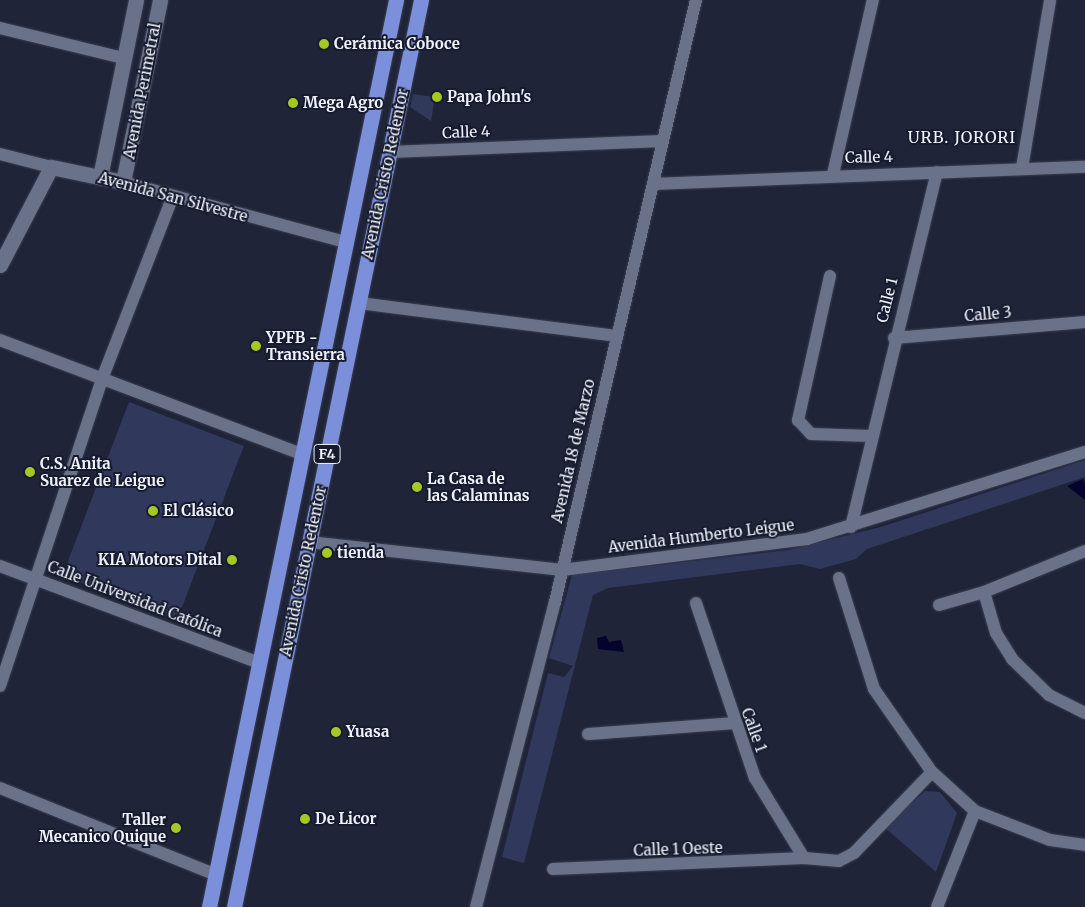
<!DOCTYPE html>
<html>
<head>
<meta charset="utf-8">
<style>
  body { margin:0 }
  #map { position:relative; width:1085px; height:907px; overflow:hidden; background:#1f2439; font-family:Merriweather,serif }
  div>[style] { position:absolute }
  .green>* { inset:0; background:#30395b; transform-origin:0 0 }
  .water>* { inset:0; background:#04032c }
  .roads { filter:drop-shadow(0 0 1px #3c3f50) drop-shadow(0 0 1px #3c3f50) }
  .minor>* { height:12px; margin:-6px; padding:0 6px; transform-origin:6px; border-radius:6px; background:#6a728a }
  .tertiary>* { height:15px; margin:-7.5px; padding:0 7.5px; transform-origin:7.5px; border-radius:7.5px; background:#6a728a }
  .trunk>* { height:15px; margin:-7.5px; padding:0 7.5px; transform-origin:7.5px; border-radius:7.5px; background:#7c8fdb }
  .dots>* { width:14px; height:14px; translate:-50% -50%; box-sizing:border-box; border:2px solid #161b2e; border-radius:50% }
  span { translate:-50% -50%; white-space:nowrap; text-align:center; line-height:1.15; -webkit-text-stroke:4px #161b2e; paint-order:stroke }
  .shield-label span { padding:1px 4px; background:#161b2e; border:1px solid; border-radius:4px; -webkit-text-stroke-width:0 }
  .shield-label { font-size:14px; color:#eff2fd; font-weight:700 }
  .poi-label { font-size:15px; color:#eff2fd; font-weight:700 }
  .left { translate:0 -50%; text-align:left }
  .right { translate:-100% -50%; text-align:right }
  .street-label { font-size:15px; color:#eff2fd }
  .neighbourhood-label { font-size:16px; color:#eff2fd; letter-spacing:1px }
</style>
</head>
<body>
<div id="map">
  <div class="green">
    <i style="clip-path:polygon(413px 94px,435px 97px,431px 121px,410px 107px)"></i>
    <i style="left:129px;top:402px;width:123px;height:186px;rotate:21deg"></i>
    <i style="clip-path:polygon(1085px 460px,1085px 477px,867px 549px,856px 559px,820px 569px,800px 564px,608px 588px,593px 595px,524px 863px,502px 857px,548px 673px,564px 677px,573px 666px,549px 658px,572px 575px,788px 550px,881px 527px)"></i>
    <i style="clip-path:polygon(925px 791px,940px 792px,957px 813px,936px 872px,884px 827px)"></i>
  </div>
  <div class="water">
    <i style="clip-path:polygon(1083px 479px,1085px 484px,1085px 500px,1067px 486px)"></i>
    <i style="clip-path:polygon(606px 636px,609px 642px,621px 640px,624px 652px,598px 649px,597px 638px)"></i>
  </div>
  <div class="roads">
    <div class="minor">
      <i style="left:0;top:28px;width:127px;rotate:13.7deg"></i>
      <i style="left:390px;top:152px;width:272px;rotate:-2.3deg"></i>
      <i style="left:0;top:154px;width:53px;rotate:14.3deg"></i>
      <i style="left:1022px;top:168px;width:170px;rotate:-80.5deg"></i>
      <i style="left:833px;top:174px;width:179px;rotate:-77.1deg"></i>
      <i style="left:123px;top:182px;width:231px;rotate:15.1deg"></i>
      <i style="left:653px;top:184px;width:432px;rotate:-2.3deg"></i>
      <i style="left:830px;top:276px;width:148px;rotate:102.5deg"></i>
      <i style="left:798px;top:420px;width:19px;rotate:47deg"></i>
      <i style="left:811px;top:434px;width:60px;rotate:1.9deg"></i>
      <i style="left:359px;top:303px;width:259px;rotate:7.3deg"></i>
      <i style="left:894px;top:338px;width:192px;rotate:-4.8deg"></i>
      <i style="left:0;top:340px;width:323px;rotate:20.7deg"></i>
      <i style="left:851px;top:527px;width:365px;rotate:-76.4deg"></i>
      <i style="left:309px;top:542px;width:255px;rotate:6.3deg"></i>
      <i style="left:562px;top:570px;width:247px;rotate:-7.2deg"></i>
      <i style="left:807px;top:539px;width:291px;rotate:-17.4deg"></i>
      <i style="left:0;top:566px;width:277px;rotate:20.5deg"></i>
      <i style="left:839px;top:578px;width:116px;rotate:72.5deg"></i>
      <i style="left:874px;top:689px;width:101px;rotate:55.1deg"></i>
      <i style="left:932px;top:772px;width:58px;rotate:42.2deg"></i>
      <i style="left:975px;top:811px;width:80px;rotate:21.1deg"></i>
      <i style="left:1050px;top:840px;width:35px;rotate:8deg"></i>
      <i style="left:984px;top:592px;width:43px;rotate:73.7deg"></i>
      <i style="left:996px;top:633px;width:31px;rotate:58deg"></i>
      <i style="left:1012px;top:659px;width:52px;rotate:44.2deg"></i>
      <i style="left:1049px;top:695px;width:40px;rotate:26.6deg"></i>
      <i style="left:696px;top:603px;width:185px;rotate:71.4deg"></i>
      <i style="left:755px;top:778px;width:94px;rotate:58.5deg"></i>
      <i style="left:939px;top:605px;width:47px;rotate:-16.1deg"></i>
      <i style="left:984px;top:592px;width:109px;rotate:-22.1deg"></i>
      <i style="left:0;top:686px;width:324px;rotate:-71.6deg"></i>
      <i style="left:102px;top:379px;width:196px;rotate:-68.8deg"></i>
      <i style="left:588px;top:734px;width:145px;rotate:-4.3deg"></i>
      <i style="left:0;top:788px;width:233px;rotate:21.9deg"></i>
      <i style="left:553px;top:869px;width:251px;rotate:-2.5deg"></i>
      <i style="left:804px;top:858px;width:35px;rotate:5deg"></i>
      <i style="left:839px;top:861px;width:17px;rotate:-28deg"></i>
      <i style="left:854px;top:853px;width:112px;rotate:-46.1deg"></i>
      <i style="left:476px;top:907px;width:315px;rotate:-75.5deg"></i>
      <i style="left:555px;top:602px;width:618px;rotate:-76.82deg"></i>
      <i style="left:937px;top:907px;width:103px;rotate:-68.4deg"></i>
    </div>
    <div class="tertiary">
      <i style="left:100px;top:177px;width:181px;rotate:-78.5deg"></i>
      <i style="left:0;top:265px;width:110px;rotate:-62.5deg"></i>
      <i style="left:51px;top:167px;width:74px;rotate:11.8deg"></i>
      <i style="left:123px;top:182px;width:186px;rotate:-78.5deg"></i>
    </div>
    <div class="trunk">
      <i style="left:209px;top:907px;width:926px;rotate:-78.35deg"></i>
      <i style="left:234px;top:907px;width:926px;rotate:-78.35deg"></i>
    </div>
  </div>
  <div class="dots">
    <i style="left:324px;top:44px;background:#a5c823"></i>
    <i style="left:437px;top:97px;background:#a5c823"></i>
    <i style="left:293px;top:103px;background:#a5c823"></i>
    <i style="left:256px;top:346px;background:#a5c823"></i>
    <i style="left:30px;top:472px;background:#a5c823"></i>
    <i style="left:417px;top:487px;background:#a5c823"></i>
    <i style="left:153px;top:511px;background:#a5c823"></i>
    <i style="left:327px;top:553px;background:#a5c823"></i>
    <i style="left:232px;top:560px;background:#a5c823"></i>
    <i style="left:336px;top:732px;background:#a5c823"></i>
    <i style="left:305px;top:819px;background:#a5c823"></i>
    <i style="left:176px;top:828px;background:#a5c823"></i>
  </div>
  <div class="shield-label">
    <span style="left:327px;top:454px">F4</span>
  </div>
  <div class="poi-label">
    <span class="left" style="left:334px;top:44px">Cerámica Coboce</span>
    <span class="left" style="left:447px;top:97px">Papa John's</span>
    <span class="left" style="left:303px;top:103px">Mega Agro</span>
    <span class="left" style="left:266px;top:346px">YPFB -<br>Transierra</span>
    <span class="left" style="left:40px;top:472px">C.S. Anita<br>Suarez de Leigue</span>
    <span class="left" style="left:427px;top:487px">La Casa de<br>las Calaminas</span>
    <span class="left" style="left:163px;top:511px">El Clásico</span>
    <span class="left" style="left:337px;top:553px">tienda</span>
    <span class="right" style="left:222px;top:560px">KIA Motors Dital</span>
    <span class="left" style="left:346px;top:732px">Yuasa</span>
    <span class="right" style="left:166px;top:828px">Taller<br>Mecanico Quique</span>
    <span class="left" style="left:315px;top:819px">De Licor</span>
  </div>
  <div class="street-label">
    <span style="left:142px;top:91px;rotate:-79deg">Avenida Perimetral</span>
    <span style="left:466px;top:132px;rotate:-2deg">Calle 4</span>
    <span style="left:869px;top:157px;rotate:-1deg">Calle 4</span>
    <span style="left:385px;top:174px;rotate:-78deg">Avenida Cristo Redentor</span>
    <span style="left:173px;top:197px;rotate:15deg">Avenida San Silvestre</span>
    <span style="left:887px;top:300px;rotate:-76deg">Calle 1</span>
    <span style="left:988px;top:314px;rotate:-5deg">Calle 3</span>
    <span style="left:573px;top:451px;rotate:-77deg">Avenida 18 de Marzo</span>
    <span style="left:701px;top:536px;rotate:-7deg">Avenida Humberto Leigue</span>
    <span style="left:303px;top:571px;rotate:-78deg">Avenida Cristo Redentor</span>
    <span style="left:135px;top:599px;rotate:21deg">Calle Universidad Católica</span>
    <span style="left:754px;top:730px;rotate:70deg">Calle 1</span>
    <span style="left:678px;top:849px;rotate:-2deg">Calle 1 Oeste</span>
  </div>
  <div class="neighbourhood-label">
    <span style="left:962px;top:137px">URB. JORORI</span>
  </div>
</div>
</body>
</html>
